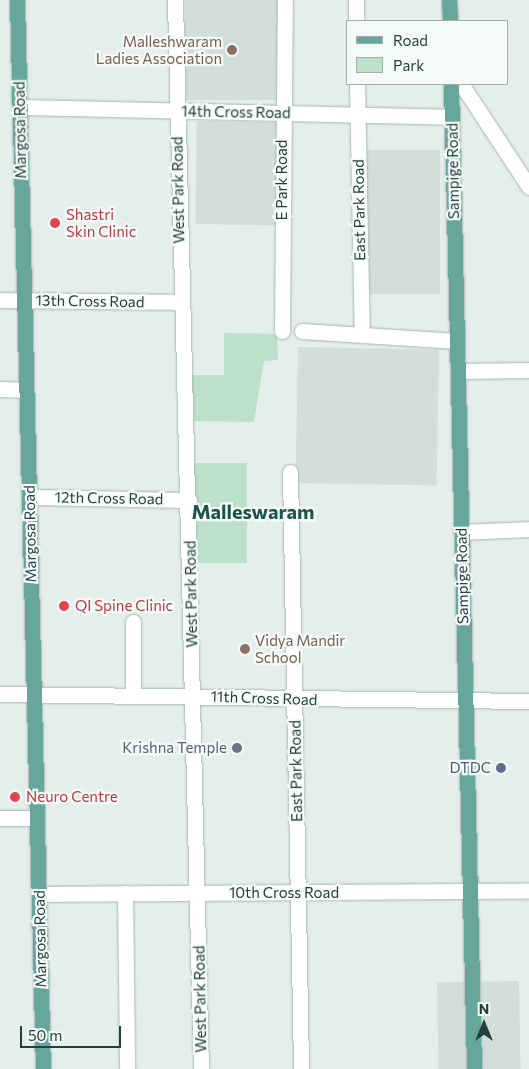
<!DOCTYPE html>
<html>
<head>
<meta charset="utf-8">
<style>
  body { margin:0 }
  #map { position:relative; width:529px; height:1069px; overflow:hidden; background:#e4eeea; font-family:Commissioner,sans-serif }
  div>[style] { position:absolute }
  .built>* { inset:0; background:#d2deda; transform-origin:0 0 }
  .green>* { inset:0; background:#bce0c9; transform-origin:0 0 }
  .roads { filter:drop-shadow(0 0 1px #a6b7b2) drop-shadow(0 0 1px #a6b7b2) }
  .minor>* { height:15px; margin:-7.5px; padding:0 7.5px; transform-origin:7.5px; border-radius:7.5px; background:#fff }
  .major>* { height:15px; margin:-7.5px; padding:0 7.5px; transform-origin:7.5px; border-radius:7.5px; background:#66a69c }
  .dots>* { width:14px; height:14px; translate:-50% -50%; box-sizing:border-box; border:2px solid #f5faf8; border-radius:50% }
  span { translate:-50% -50%; white-space:nowrap; text-align:center; line-height:1.15; -webkit-text-stroke:4.5px #f5faf8; paint-order:stroke }
  .education-label { font-size:15px; color:#785e54 }
  .right { translate:-100% -50%; text-align:right }
  .left { translate:0 -50%; text-align:left }
  .street-label { font-size:15px; color:#22413c }
  .health-label { font-size:15px; color:#be3a42 }
  .worship-label { font-size:15px; color:#5b616d }
  .service-label { font-size:15px; color:#4e5e75 }
  .district-label { font-size:20px; color:#1c544c; font-weight:700 }
  .legend { position:absolute; left:346px; top:20px; width:162px; height:65px; box-sizing:border-box; background:#f5faf8; border:1px solid #a1b0ad; margin:0; padding:6px 9px; list-style:none; font-size:15px; color:#22413c }
  .legend li { display:flex; align-items:center; gap:10px; height:25px }
  .legend b { width:25px; border:1px solid #a1b0ad }
  .north { position:absolute; left:459px; top:999px; width:50px; height:50px; -webkit-text-stroke:4px #f5faf8; paint-order:stroke; rotate:0deg; font-size:14px; font-weight:700; line-height:20px; text-align:center; color:#22413c }
  .north::after { content:''; display:block; margin:auto; width:18px; height:22px; background:#22413c; clip-path:polygon(50% 0,100% 100%,50% 72%,0 100%) }
  .scale { position:absolute; left:20px; top:1026px; width:101px; height:22px; box-sizing:border-box; border:2px solid #22413c; border-top:0; padding-left:6px; font-size:15px; line-height:18px; white-space:nowrap; color:#22413c; -webkit-text-stroke:4px #f5faf8; paint-order:stroke }
</style>
</head>
<body>
<div id="map">
  <div class="built">
    <i style="left:185px;top:0;width:94px;height:100px"></i>
    <i style="left:197px;top:121px;width:80px;height:103px;rotate:1deg"></i>
    <i style="left:440px;top:150px;width:144px;height:77px;rotate:90deg"></i>
    <i style="left:298px;top:347px;width:141px;height:136px;rotate:1deg"></i>
    <i style="left:519px;top:981px;width:88px;height:82px;rotate:89deg"></i>
  </div>
  <div class="green">
    <i style="clip-path:polygon(224px 333px,277px 334px,278px 360px,264px 361px,254px 422px,189px 421px,188px 375px,224px 375px)"></i>
    <i style="left:194px;top:463px;width:53px;height:100px"></i>
  </div>
  <div class="roads">
    <div class="minor">
      <i style="left:175px;top:0;width:1069px;rotate:88.61deg"></i>
      <i style="left:356px;top:0;width:21px;rotate:90deg"></i>
      <i style="left:357px;top:84px;width:251px;rotate:88.9deg"></i>
      <i style="left:462px;top:85px;width:122px;rotate:56.7deg"></i>
      <i style="left:20px;top:107px;width:432px;rotate:1.3deg"></i>
      <i style="left:0;top:300px;width:181px;rotate:0.6deg"></i>
      <i style="left:282px;top:331px;width:331px;rotate:-89.5deg"></i>
      <i style="left:302px;top:331px;width:155px;rotate:3.7deg"></i>
      <i style="left:458px;top:371px;width:71px;rotate:-0.8deg"></i>
      <i style="left:0;top:389px;width:26px;rotate:2deg"></i>
      <i style="left:290px;top:472px;width:597px;rotate:88.94deg"></i>
      <i style="left:29px;top:497px;width:160px;rotate:1.1deg"></i>
      <i style="left:461px;top:532px;width:68px;rotate:-2.5deg"></i>
      <i style="left:133px;top:622px;width:73px;rotate:90deg"></i>
      <i style="left:0;top:694px;width:529px;rotate:0.76deg"></i>
      <i style="left:0;top:818px;width:37px"></i>
      <i style="left:125px;top:893px;width:176px;rotate:89.3deg"></i>
      <i style="left:39px;top:894px;width:490px;rotate:-0.4deg"></i>
    </div>
    <div class="major">
      <i style="left:17px;top:0;width:1069px;rotate:88.61deg"></i>
      <i style="left:449px;top:0;width:21px;rotate:87deg"></i>
      <i style="left:451px;top:84px;width:985px;rotate:88.66deg"></i>
    </div>
  </div>
  <div class="dots">
    <i style="left:232px;top:50px;background:#8d6e63"></i>
    <i style="left:55px;top:223px;background:#e0444e"></i>
    <i style="left:64px;top:606px;background:#e0444e"></i>
    <i style="left:245px;top:649px;background:#8d6e63"></i>
    <i style="left:237px;top:748px;background:#6b7280"></i>
    <i style="left:501px;top:768px;background:#5c6f8a"></i>
    <i style="left:15px;top:797px;background:#e0444e"></i>
  </div>
  <div class="education-label">
    <span class="right" style="left:222px;top:50px">Malleshwaram<br>Ladies Association</span>
    <span class="left" style="left:255px;top:649px">Vidya Mandir<br>School</span>
  </div>
  <div class="street-label">
    <span style="left:236px;top:112px;rotate:1deg">14th Cross Road</span>
    <span style="left:20px;top:130px;rotate:-91deg">Margosa Road</span>
    <span style="left:453px;top:171px;rotate:-91deg">Sampige Road</span>
    <span style="left:282px;top:180px;rotate:-90deg">E Park Road</span>
    <span style="left:178px;top:190px;rotate:-91deg">West Park Road</span>
    <span style="left:359px;top:210px;rotate:-91deg">East Park Road</span>
    <span style="left:90px;top:301px;rotate:1deg">13th Cross Road</span>
    <span style="left:109px;top:498px;rotate:1deg">12th Cross Road</span>
    <span style="left:30px;top:534px;rotate:-91deg">Margosa Road</span>
    <span style="left:462px;top:576px;rotate:-91deg">Sampige Road</span>
    <span style="left:191px;top:594px;rotate:-91deg">West Park Road</span>
    <span style="left:264px;top:698px;rotate:2deg">11th Cross Road</span>
    <span style="left:296px;top:771px;rotate:-91deg">East Park Road</span>
    <span style="left:284px;top:893px">10th Cross Road</span>
    <span style="left:40px;top:939px;rotate:-91deg">Margosa Road</span>
    <span style="left:200px;top:999px;rotate:-91deg">West Park Road</span>
  </div>
  <div class="health-label">
    <span class="left" style="left:66px;top:223px">Shastri<br>Skin Clinic</span>
    <span class="left" style="left:75px;top:606px">QI Spine Clinic</span>
    <span class="left" style="left:26px;top:797px">Neuro Centre</span>
  </div>
  <div class="worship-label">
    <span class="right" style="left:227px;top:748px">Krishna Temple</span>
  </div>
  <div class="service-label">
    <span class="right" style="left:491px;top:768px">DTDC</span>
  </div>
  <div class="district-label">
    <span style="left:253px;top:511px">Malleswaram</span>
  </div>
  <ul class="legend">
  <li><b style="height:6px;background:#66a69c"></b>Road</li>
  <li><b style="height:14px;background:#bce0c9"></b>Park</li>
  </ul>
  <div class="north">N</div>
  <div class="scale">50 m</div>
</div>
</body>
</html>
